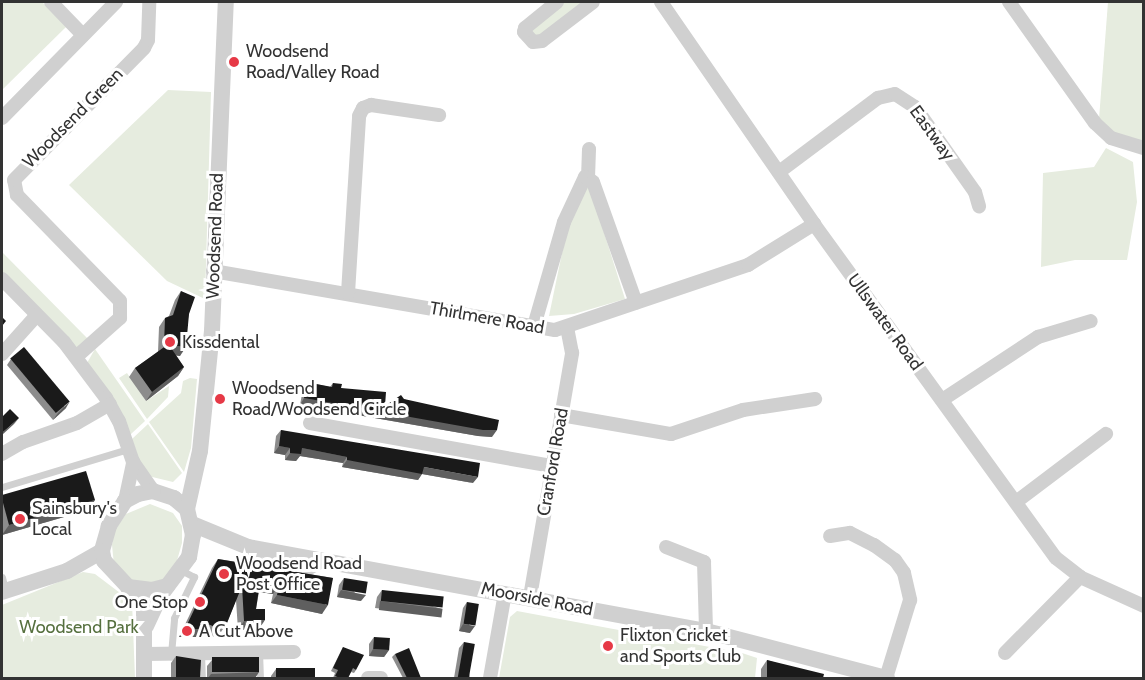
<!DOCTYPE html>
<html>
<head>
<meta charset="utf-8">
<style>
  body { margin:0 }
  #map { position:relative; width:1145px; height:680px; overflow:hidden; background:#fff; font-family:Cabin,sans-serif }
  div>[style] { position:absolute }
  .green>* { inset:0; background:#e6ecdf }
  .service>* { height:7px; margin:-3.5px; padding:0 3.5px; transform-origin:3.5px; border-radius:3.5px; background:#d0d0d0 }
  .minor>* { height:14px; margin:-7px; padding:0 7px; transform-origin:7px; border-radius:7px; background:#d0d0d0 }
  .tertiary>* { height:16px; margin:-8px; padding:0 8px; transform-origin:8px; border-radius:8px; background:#d0d0d0 }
  .wall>* { inset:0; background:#8c8c8c }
  .shaded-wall>* { inset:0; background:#5f5f5f; transform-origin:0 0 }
  .building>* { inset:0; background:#1a1a1a; transform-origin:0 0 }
  .dots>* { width:16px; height:16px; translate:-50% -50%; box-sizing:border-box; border:3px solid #fff; border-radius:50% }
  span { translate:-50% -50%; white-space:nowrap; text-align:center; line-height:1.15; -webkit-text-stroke:6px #fff; paint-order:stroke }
  .poi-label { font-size:18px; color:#333 }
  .left { translate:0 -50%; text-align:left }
  .right { translate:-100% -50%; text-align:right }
  .street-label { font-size:18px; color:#333 }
  .park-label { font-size:18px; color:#56703f }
  .frame { position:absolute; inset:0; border:3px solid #333; pointer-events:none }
</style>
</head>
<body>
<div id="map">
  <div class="green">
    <i style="clip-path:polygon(2px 2px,42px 2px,67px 26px,2px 90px)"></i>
    <i style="clip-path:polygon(564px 2px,587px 2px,544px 35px,533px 39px,530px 27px)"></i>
    <i style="clip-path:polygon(1108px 2px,1143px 2px,1143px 145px,1122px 139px,1099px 119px)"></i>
    <i style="clip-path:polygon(168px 90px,211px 92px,205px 299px,167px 281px,69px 185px)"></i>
    <i style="clip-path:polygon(1106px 148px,1133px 162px,1137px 202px,1127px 260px,1075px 260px,1041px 267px,1043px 173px,1094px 167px)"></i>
    <i style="clip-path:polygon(584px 188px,590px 188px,625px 299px,574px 314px,549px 316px,567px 229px)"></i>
    <i style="clip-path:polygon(2px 252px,89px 340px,76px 352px,2px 276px)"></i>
    <i style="clip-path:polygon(95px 349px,145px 421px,131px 434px,127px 435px,87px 363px)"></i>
    <i style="clip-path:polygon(127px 373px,146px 401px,169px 386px,168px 397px,147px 419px,119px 378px)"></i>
    <i style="clip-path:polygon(190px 378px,197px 379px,191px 448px,184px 472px,149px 422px,181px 393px,183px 381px)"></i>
    <i style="clip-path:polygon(148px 424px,182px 473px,173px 482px,144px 475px,132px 439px)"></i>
    <i style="clip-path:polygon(150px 504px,173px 513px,182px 526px,182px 543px,176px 564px,164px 581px,136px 586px,114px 565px,112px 545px,114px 531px,126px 514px)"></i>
    <i style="clip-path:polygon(83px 572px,95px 574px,132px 602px,135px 678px,2px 678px,2px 605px)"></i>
    <i style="clip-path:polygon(517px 611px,742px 653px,757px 658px,755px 678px,499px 678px,510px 617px)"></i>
  </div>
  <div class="service">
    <i style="left:2px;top:487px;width:132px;rotate:-16.8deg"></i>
    <i style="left:250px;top:550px;width:19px;rotate:47deg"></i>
    <i style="left:263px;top:564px;width:44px;rotate:11.8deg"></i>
    <i style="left:306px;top:573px;width:21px;rotate:-29deg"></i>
    <i style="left:2px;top:577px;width:13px;rotate:77deg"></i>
    <i style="left:259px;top:651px;width:27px;rotate:88deg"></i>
    <i style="left:201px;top:653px;width:25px;rotate:88deg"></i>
    <i style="left:171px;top:654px;width:36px;rotate:-85deg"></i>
    <i style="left:174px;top:618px;width:46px;rotate:-64deg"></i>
    <i style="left:194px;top:577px;width:15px;rotate:-152deg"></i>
  </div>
  <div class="minor">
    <i style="left:51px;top:2px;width:46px;rotate:45.9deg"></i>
    <i style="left:557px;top:2px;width:41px;rotate:140.9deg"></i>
    <i style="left:525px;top:28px;width:4px;rotate:104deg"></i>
    <i style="left:524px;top:32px;width:13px;rotate:48deg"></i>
    <i style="left:533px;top:42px;width:9px;rotate:-6deg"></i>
    <i style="left:542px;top:41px;width:64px;rotate:-37.4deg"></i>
    <i style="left:661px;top:2px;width:270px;rotate:55.4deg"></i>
    <i style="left:814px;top:224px;width:412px;rotate:54.1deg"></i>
    <i style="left:1056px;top:558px;width:31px;rotate:38deg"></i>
    <i style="left:1080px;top:577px;width:70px;rotate:24.4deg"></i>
    <i style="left:1009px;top:2px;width:148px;rotate:54.6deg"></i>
    <i style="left:1095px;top:123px;width:22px;rotate:43deg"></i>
    <i style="left:1111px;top:138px;width:34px;rotate:17deg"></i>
    <i style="left:2px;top:118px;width:163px;rotate:-45.5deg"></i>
    <i style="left:779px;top:172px;width:124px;rotate:-36.8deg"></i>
    <i style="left:878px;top:98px;width:17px;rotate:-13deg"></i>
    <i style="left:895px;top:94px;width:24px;rotate:33deg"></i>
    <i style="left:915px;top:107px;width:104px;rotate:54.8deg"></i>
    <i style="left:975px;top:192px;width:15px;rotate:74deg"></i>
    <i style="left:588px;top:178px;width:29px;rotate:-88deg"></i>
    <i style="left:213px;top:271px;width:347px;rotate:9.8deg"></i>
    <i style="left:555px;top:330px;width:204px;rotate:-18.6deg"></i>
    <i style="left:748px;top:265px;width:78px;rotate:-31.8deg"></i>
    <i style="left:2px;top:279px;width:88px;rotate:45.5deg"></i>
    <i style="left:64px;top:342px;width:70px;rotate:53.1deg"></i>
    <i style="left:106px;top:398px;width:26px;rotate:61deg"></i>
    <i style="left:119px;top:421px;width:43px;rotate:71.1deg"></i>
    <i style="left:133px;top:462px;width:35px;rotate:55deg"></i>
    <i style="left:348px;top:293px;width:177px;rotate:-86.4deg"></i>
    <i style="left:359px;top:116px;width:9px;rotate:-63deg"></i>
    <i style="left:363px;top:108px;width:9px;rotate:-21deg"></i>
    <i style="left:371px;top:105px;width:69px;rotate:8.4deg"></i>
    <i style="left:534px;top:326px;width:108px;rotate:-73.9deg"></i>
    <i style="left:564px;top:222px;width:50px;rotate:-65deg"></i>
    <i style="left:585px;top:177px;width:9px;rotate:32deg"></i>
    <i style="left:593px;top:182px;width:128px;rotate:70.4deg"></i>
    <i style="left:2px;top:354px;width:52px;rotate:-48.1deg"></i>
    <i style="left:76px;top:357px;width:59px;rotate:-41.6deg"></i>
    <i style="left:120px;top:318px;width:17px;rotate:-90deg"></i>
    <i style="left:120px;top:301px;width:148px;rotate:-134.2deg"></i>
    <i style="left:17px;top:195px;width:15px;rotate:-101deg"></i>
    <i style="left:14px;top:180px;width:185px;rotate:-45.4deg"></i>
    <i style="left:144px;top:48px;width:9px;rotate:-63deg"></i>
    <i style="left:148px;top:40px;width:38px;rotate:-88deg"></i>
    <i style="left:942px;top:400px;width:115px;rotate:-33.3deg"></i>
    <i style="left:1038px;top:337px;width:55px;rotate:-16.8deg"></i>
    <i style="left:561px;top:415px;width:112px;rotate:9.8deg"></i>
    <i style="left:671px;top:434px;width:76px;rotate:-18.4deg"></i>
    <i style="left:743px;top:410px;width:73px;rotate:-8.7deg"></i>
    <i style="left:310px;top:423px;width:245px;rotate:10.1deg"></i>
    <i style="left:2px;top:454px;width:24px;rotate:-30deg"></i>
    <i style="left:23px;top:442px;width:57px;rotate:-19.4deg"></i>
    <i style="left:77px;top:423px;width:38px;rotate:-30deg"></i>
    <i style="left:125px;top:501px;width:40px;rotate:-78deg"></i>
    <i style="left:1016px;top:502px;width:113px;rotate:-37.1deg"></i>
    <i style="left:830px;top:536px;width:20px;rotate:-9deg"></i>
    <i style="left:850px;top:533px;width:27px;rotate:27deg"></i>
    <i style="left:874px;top:545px;width:26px;rotate:36deg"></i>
    <i style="left:895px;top:560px;width:16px;rotate:55deg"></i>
    <i style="left:904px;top:573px;width:28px;rotate:77deg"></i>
    <i style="left:910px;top:600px;width:82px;rotate:107.1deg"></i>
    <i style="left:666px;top:547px;width:41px;rotate:21.5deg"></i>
    <i style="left:704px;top:562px;width:69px;rotate:88.3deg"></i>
    <i style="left:530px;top:597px;width:248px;rotate:-80.2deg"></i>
    <i style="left:572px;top:353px;width:26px;rotate:-101deg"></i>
    <i style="left:1005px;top:653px;width:107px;rotate:-45.4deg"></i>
    <i style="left:145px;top:654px;width:149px;rotate:-0.8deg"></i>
    <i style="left:368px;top:678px;width:13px"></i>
    <i style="left:490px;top:678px;width:86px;rotate:-80deg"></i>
  </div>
  <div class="tertiary">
    <i style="left:187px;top:509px;width:59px;rotate:-77.4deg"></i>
    <i style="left:200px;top:451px;width:121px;rotate:-84.3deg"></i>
    <i style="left:212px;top:331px;width:329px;rotate:-87.6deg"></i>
    <i style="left:192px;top:524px;width:61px;rotate:22.3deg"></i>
    <i style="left:248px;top:547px;width:466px;rotate:10.4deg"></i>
    <i style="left:706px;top:631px;width:187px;rotate:14.6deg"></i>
    <i style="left:128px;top:587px;width:11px;rotate:38deg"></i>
    <i style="left:137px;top:594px;width:17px;rotate:66deg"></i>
    <i style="left:144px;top:610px;width:68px;rotate:90deg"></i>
    <i style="left:2px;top:592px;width:68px;rotate:-17.9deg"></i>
    <i style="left:67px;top:571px;width:40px;rotate:-29.7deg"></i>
    <i style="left:146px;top:626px;width:33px;rotate:-65deg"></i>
    <i style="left:160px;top:596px;width:49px;rotate:-53.4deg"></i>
    <i style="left:189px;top:557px;width:22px;rotate:-80deg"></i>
    <i style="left:193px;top:535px;width:27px;rotate:-103deg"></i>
    <i style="left:187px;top:509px;width:17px;rotate:-140deg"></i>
    <i style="left:174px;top:498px;width:22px;rotate:-162deg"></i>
    <i style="left:153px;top:491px;width:15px;rotate:169deg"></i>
    <i style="left:138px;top:494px;width:15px;rotate:152deg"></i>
    <i style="left:125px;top:501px;width:30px;rotate:123deg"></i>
    <i style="left:109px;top:526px;width:26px;rotate:106deg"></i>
    <i style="left:102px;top:551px;width:10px;rotate:79deg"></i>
    <i style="left:104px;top:561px;width:35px;rotate:47deg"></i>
    <i style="left:128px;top:587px;width:24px;rotate:7deg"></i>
    <i style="left:152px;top:590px;width:16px;rotate:-15deg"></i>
  </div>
  <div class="wall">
    <i style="clip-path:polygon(181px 291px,189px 314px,180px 356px,176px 355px,184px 367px,178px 376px,146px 401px,129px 377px,135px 368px,158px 352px,159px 327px,165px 318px,169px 316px,175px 300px)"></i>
    <i style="clip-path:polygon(11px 359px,66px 408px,53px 420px,7px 365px)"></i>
    <i style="clip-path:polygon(311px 383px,330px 387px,333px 383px,341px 388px,385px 406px,404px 399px,492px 437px,478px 436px,300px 405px,302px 394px,306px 388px,308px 388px)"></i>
    <i style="clip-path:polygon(281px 430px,473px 483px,422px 474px,418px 480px,342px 467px,343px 463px,300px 456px,296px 461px,285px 460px,285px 455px,274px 453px,276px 436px)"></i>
    <i style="clip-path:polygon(2px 495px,95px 500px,88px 510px,2px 535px)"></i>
    <i style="clip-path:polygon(218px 559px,333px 578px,322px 614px,271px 603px,273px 594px,259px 592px,256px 609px,259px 629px,238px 630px,236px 600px,227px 623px,221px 632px,218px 630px,213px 637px,202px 632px,198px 637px,179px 637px,212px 568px)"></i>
    <i style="clip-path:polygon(344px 578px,361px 601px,337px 597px,339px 585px)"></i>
    <i style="clip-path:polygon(382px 590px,442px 609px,438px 616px,375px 608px,377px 597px)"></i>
    <i style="clip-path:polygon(467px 602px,470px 633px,459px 631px,463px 608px)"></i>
    <i style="clip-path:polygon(374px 637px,389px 650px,384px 657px,369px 656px,369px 644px)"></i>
    <i style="clip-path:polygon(464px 642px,470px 678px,454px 678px,459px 648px)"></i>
    <i style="clip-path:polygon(343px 647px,356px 670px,354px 673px,351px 672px,348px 678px,333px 678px,335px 673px,331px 671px)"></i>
    <i style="clip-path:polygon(395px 654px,421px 678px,403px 678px,392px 657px)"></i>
    <i style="clip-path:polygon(176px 656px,200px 678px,171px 678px,171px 663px)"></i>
    <i style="clip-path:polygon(212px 660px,259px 672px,255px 678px,207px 678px,207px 666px)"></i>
    <i style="clip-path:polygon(767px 660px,823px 678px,761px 678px,761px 669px)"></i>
    <i style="clip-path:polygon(276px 669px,315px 678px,271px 678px,271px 676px)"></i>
  </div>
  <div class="shaded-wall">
    <i style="clip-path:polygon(169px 345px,186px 347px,180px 356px,163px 354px)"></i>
    <i style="clip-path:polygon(184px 367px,178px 376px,146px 401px,152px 392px)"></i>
    <i style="clip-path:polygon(304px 398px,497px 430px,492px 437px,478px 436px,300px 405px)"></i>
    <i style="clip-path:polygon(70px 401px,66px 408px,53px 420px,58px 413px)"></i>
    <i style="clip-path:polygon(19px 418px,14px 424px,2px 435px,2px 433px)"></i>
    <i style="clip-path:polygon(279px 446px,290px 448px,285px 455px,274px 453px)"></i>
    <i style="clip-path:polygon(302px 448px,347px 457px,343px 463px,300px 456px,296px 461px,285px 460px,290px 453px)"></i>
    <i style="clip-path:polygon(347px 460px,424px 467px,478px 477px,473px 483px,422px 474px,418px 480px,342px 467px)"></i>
    <i style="clip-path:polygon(95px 500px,88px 510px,2px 535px,9px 525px)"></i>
    <i style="clip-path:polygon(260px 582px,279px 585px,273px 594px,254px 591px)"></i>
    <i style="clip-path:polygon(341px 590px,366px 595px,361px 601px,337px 597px)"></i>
    <i style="clip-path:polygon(277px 595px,328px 605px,322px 614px,271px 603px)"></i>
    <i style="left:380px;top:601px;width:63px;height:9px;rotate:7deg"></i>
    <i style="clip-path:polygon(265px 620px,259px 629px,238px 630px,244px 621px)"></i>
    <i style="clip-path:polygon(463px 624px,475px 626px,470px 633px,459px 631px)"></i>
    <i style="clip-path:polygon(185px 629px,204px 629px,198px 637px,179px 637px)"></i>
    <i style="clip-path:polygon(373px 649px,389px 650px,384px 657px,369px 656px)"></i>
    <i style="clip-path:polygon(259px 672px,255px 678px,208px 678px,211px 674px)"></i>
  </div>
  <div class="building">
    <i style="clip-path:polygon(181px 291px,195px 297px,189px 314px,186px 347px,169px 345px,184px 367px,152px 392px,135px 368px,167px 345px,164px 345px,165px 318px,173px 315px)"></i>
    <i style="clip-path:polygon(2px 317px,6px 321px,2px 326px)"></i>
    <i style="left:24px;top:347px;width:71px;height:18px;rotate:50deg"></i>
    <i style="clip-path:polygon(311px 383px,332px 387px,333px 383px,342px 384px,341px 388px,386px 392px,385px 406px,401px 395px,404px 399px,499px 420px,497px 430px,483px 430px,304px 398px,306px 388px,310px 389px)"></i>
    <i style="clip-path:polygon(10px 409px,19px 418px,2px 433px,2px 417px)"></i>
    <i style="clip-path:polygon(281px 430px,480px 463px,478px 477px,424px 467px,422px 474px,347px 460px,347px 457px,302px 448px,301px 454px,290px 453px,290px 448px,279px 446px)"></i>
    <i style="clip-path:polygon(86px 471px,95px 500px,9px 525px,2px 499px,2px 495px)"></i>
    <i style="clip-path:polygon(218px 559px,333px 578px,328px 605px,277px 595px,279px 585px,260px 582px,256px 609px,265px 609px,265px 620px,244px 621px,242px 586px,227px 623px,222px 621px,219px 629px,206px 623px,204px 629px,185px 629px)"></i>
    <i style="left:344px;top:578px;width:24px;height:12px;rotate:9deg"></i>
    <i style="left:382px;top:590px;width:62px;height:11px;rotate:6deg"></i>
    <i style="left:467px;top:602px;width:12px;height:22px;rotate:9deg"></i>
    <i style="left:374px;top:637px;width:16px;height:12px;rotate:4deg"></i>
    <i style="left:464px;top:642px;width:11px;height:36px;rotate:10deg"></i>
    <i style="clip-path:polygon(343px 647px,364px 655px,356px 670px,353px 668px,348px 678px,340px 678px,335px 676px,338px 670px,333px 668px)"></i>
    <i style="clip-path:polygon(409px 648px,421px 678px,407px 678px,395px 654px)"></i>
    <i style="clip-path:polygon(176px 656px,201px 660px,200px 678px,176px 678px)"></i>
    <i style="left:259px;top:657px;width:15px;height:47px;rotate:90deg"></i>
    <i style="clip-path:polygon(767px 660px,824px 674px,823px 678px,767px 678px)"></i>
    <i style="left:315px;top:668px;width:10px;height:39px;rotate:90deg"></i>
  </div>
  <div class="dots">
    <i style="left:234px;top:62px;background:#e63946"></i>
    <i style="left:170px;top:342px;background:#e63946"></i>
    <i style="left:220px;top:399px;background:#e63946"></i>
    <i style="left:20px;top:519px;background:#e63946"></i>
    <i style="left:224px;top:574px;background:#e63946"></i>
    <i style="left:200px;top:602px;background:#e63946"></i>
    <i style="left:187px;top:631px;background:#e63946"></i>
    <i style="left:608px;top:646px;background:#e63946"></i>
  </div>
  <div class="poi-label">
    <span class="left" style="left:246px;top:62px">Woodsend<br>Road/Valley Road</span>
    <span class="left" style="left:182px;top:342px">Kissdental</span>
    <span class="left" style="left:232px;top:399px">Woodsend<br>Road/Woodsend Circle</span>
    <span class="left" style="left:32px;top:519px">Sainsbury's<br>Local</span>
    <span class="left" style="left:236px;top:574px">Woodsend Road<br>Post Office</span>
    <span class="right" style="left:188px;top:602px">One Stop</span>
    <span class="left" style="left:199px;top:631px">A Cut Above</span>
    <span class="left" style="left:620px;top:646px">Flixton Cricket<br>and Sports Club</span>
  </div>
  <div class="street-label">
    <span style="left:73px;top:118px;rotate:-45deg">Woodsend Green</span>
    <span style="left:932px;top:133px;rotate:54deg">Eastway</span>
    <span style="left:215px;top:236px;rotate:-88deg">Woodsend Road</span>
    <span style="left:487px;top:318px;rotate:10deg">Thirlmere Road</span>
    <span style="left:885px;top:322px;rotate:54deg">Ullswater Road</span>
    <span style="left:553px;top:462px;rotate:-80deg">Cranford Road</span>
    <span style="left:537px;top:599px;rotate:11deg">Moorside Road</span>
  </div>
  <div class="park-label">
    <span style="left:79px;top:627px">Woodsend Park</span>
  </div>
  <div class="frame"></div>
</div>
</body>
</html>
